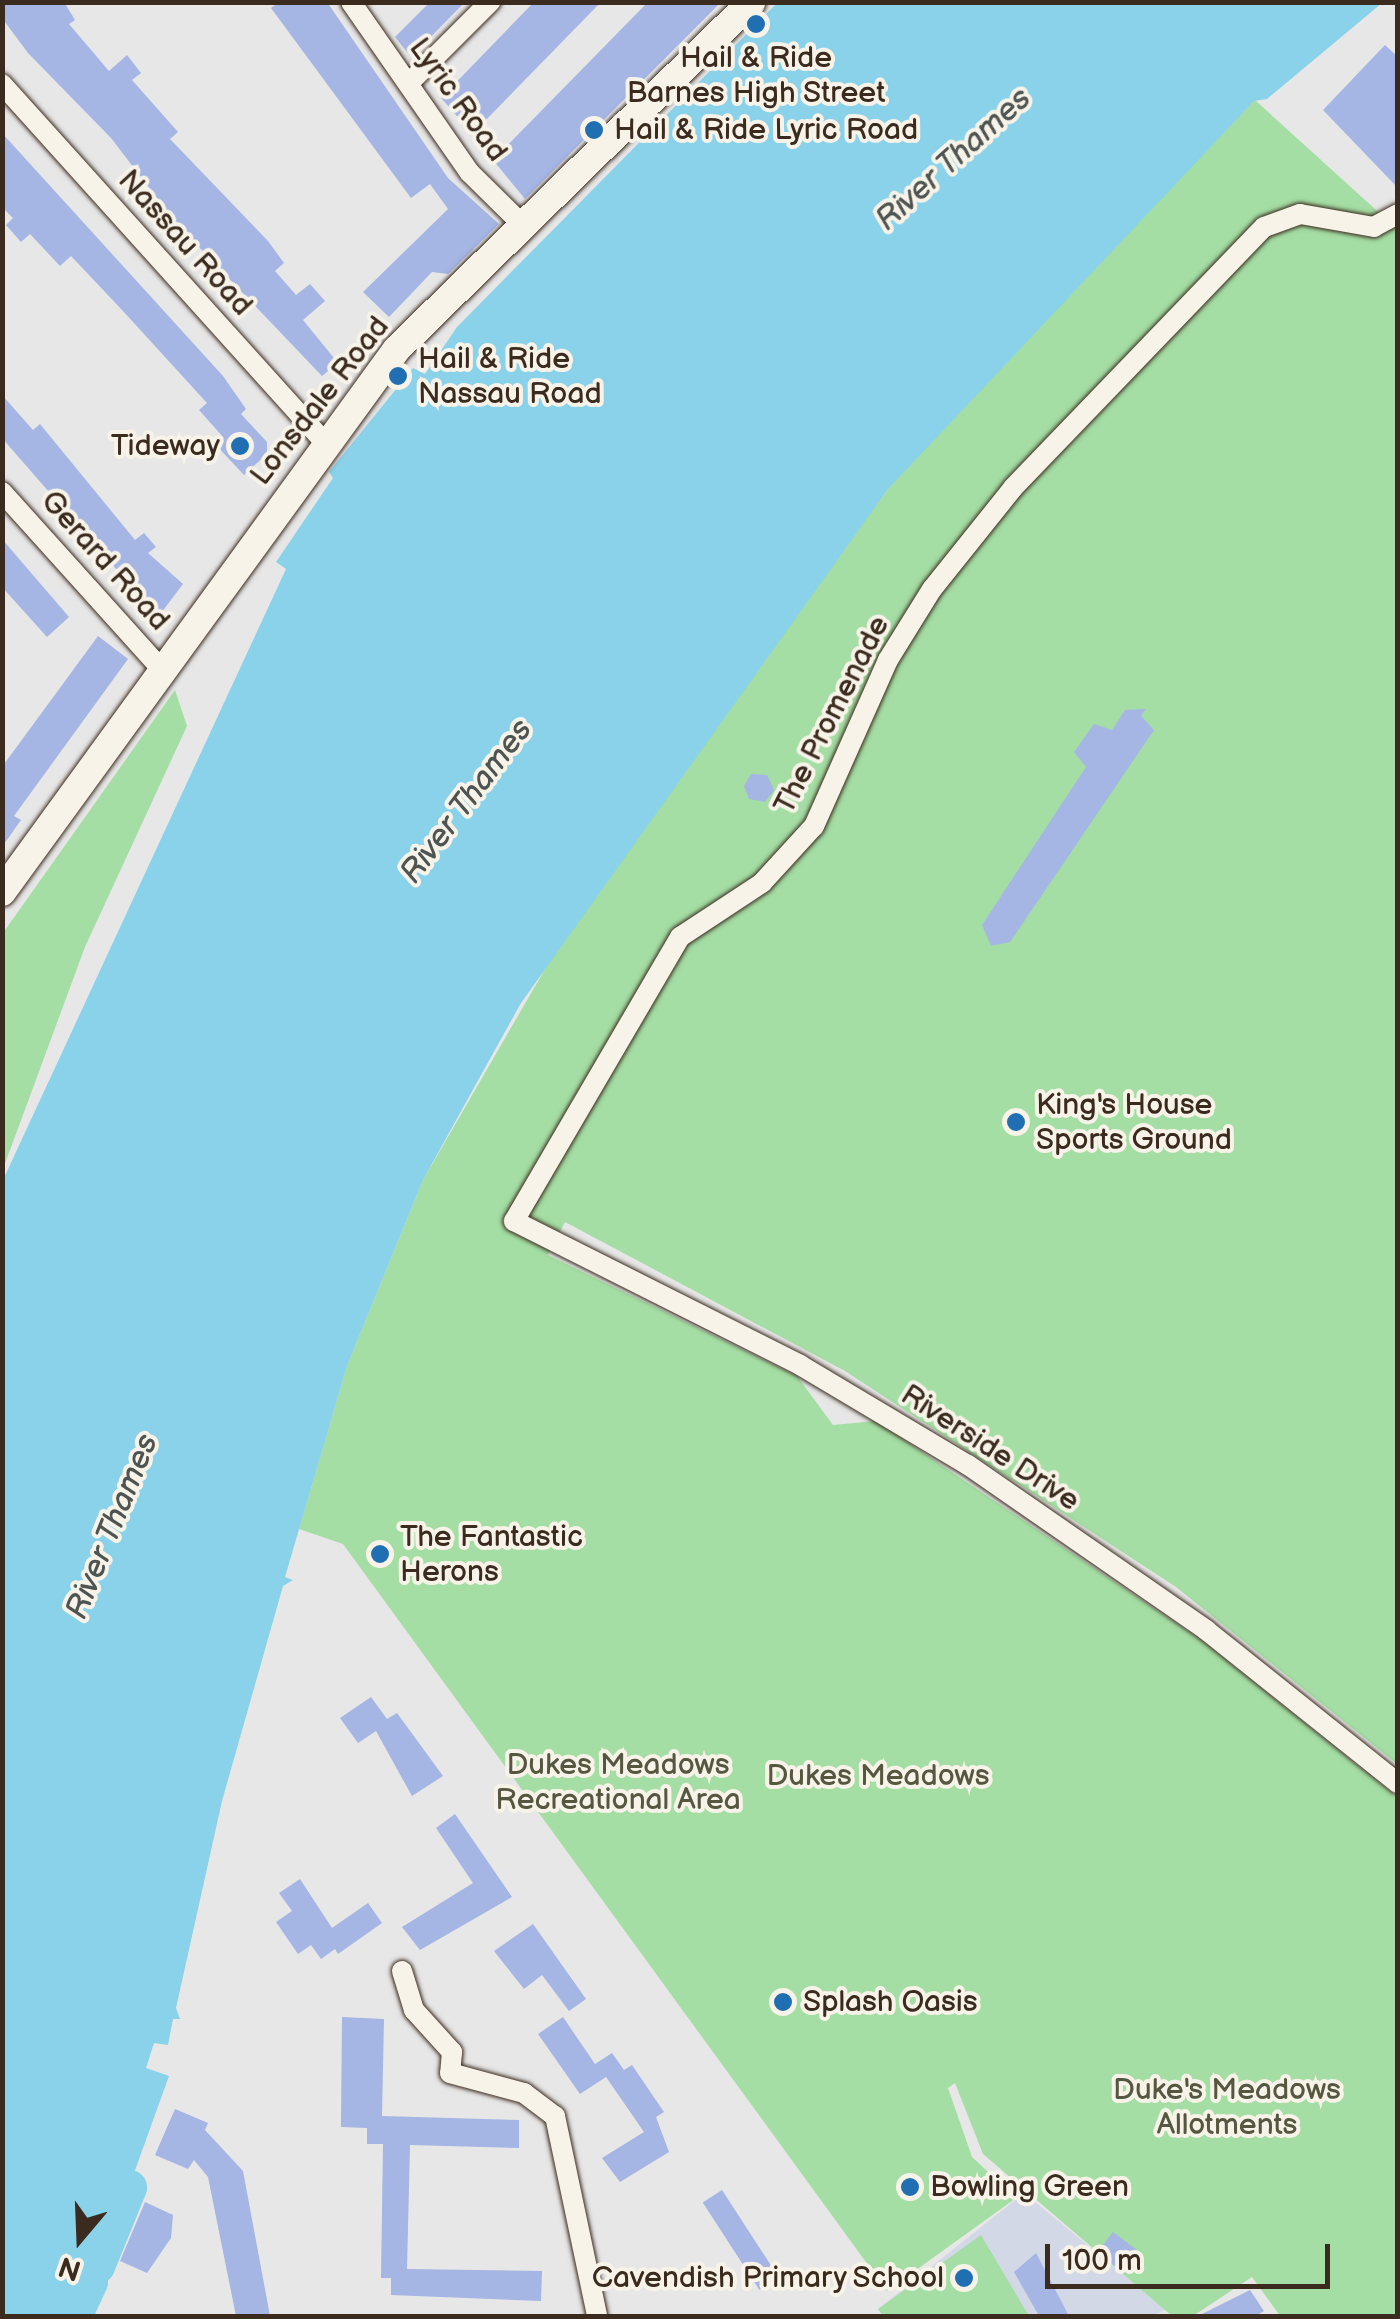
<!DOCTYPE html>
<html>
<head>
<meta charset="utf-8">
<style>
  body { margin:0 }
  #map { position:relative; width:1400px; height:2319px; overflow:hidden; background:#e7e7e7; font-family:"Balsamiq Sans",sans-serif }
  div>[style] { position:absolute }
  .built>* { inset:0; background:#d3d8e6 }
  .green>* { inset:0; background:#a4dea4 }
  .water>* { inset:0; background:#89d2ea }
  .river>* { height:35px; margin:-17.5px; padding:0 17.5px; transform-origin:17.5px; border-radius:17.5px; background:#89d2ea }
  .building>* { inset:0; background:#a5b5e4; transform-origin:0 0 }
  .roads { filter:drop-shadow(0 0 2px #3b2a1e) drop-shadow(0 0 2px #3b2a1e) }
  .minor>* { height:20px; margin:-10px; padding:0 10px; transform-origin:10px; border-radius:10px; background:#f7f3e8 }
  .secondary>* { height:28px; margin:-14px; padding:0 14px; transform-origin:14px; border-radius:14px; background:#f7f3e8 }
  .dots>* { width:28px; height:28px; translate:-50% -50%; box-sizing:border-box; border:5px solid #f7f3e8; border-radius:50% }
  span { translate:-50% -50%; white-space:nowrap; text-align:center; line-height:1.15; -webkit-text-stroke:8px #f7f3e8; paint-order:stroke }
  .poi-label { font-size:30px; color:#3b2a1e }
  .left { translate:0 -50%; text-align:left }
  .right { translate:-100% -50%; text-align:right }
  .street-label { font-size:30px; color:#3b2a1e }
  .park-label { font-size:30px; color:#555740 }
  .water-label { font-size:32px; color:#4e5451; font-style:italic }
  .frame { position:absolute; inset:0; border:5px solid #3b2a1e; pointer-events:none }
  .north { position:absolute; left:30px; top:2189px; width:100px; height:100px; -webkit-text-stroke:8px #f7f3e8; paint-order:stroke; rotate:199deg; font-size:28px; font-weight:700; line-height:40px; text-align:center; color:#3b2a1e }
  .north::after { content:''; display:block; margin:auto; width:35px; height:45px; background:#3b2a1e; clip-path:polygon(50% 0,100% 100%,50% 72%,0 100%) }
  .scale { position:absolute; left:1045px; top:2244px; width:285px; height:45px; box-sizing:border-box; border:5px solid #3b2a1e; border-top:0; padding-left:12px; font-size:30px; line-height:35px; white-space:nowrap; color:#3b2a1e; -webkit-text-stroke:8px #f7f3e8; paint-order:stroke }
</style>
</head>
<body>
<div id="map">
  <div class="built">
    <i style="clip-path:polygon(1024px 2193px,1166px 2309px,1153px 2316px,883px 2316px,878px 2309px)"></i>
  </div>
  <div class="green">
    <i style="clip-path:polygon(1255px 100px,1397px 229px,1397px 1764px,1176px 1587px,845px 1371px,565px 1222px,548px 1255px,797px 1376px,833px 1425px,876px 1421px,1201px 1640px,1397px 1797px,1397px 2316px,1280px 2316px,1252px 2277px,1193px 2316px,1172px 2316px,983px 2154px,955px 2083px,948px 2088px,972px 2157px,1016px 2198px,887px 2291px,343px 1544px,299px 1529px,347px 1366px,423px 1180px,574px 919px,888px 489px,1002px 359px)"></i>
    <i style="clip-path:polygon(175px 690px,187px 726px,85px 947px,3px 1169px,3px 933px)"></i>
    <i style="clip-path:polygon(981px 2235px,1029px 2316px,883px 2316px,878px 2309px)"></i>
  </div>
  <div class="water">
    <i style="clip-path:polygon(777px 3px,1382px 3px,1267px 99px,1254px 101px,888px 489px,521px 1003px,423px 1180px,347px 1366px,285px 1577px,293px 1580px,283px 1586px,222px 1801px,176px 2008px,180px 2019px,173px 2019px,168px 2045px,154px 2043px,146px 2068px,169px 2076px,129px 2187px,97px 2266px,77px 2256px,70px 2271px,90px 2281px,74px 2316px,3px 2316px,3px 1180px,286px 569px,276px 562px,333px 478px,329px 472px,413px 368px,425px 374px,457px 327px)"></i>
  </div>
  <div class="river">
    <i style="left:74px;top:2316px;width:38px;rotate:-65deg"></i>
    <i style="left:90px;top:2281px;width:22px;rotate:-156deg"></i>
    <i style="left:70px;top:2272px;width:17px;rotate:-66deg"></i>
    <i style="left:77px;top:2256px;width:22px;rotate:27deg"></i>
    <i style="left:97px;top:2266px;width:85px;rotate:-67.9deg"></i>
    <i style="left:129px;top:2187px;width:45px;rotate:-160.3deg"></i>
  </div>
  <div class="building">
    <i style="clip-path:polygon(2px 2px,64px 2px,75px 20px,69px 24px,109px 71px,127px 55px,141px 73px,132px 80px,178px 132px,170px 139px,268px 241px,284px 263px,275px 271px,296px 295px,310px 284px,325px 301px,303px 320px,338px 363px,322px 376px,177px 224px,111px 138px,28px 53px,2px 18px)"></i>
    <i style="clip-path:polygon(279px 2px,327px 2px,448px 178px,499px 224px,448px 274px,432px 272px,389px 317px,363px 292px,448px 209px,430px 184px,411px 198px,271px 8px)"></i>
    <i style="clip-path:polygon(430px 2px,465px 2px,411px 57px,395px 37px)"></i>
    <i style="clip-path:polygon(534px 2px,601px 2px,479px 127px,457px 116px,441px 98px)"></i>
    <i style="clip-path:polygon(648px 2px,721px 2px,525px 199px,493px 160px)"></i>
    <i style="clip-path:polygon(1385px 45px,1398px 57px,1398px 188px,1323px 110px)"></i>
    <i style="clip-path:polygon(2px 133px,223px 376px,246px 409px,241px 414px,267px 442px,267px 454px,244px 475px,216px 445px,224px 438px,199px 410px,207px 403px,123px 311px,71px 256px,60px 266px,30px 234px,21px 242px,6px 225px,13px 218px,2px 207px)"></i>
    <i style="clip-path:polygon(2px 395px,33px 430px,40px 424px,135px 540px,144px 533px,156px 547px,148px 553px,183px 584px,158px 617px,2px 438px)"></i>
    <i style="clip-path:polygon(2px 539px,69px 617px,47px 637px,2px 587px)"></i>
    <i style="clip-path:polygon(98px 636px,128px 659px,14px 816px,21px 820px,2px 847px,2px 767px)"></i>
    <i style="clip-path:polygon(1146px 709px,1141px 716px,1154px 730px,1010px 942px,991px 946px,982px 925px,1086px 767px,1074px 752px,1094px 724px,1112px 730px,1125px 710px)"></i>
    <i style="clip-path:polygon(751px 774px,767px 775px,774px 790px,765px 802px,749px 799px,744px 786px)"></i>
    <i style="clip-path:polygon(371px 1697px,387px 1719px,397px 1713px,443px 1776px,412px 1796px,376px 1731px,358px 1743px,340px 1718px)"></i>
    <i style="clip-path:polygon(455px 1814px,512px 1897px,420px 1950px,402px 1927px,473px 1883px,436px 1828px)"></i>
    <i style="clip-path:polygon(300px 1879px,332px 1928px,368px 1903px,382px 1923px,338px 1954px,335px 1949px,321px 1959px,311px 1945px,298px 1954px,276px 1922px,292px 1911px,279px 1893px)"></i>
    <i style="clip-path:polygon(533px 1924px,586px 1999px,569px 2011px,542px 1975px,524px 1989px,494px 1951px)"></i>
    <i style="clip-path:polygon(342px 2017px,384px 2019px,382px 2116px,519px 2120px,519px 2148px,410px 2145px,407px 2269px,542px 2271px,541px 2301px,391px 2295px,391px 2278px,381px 2278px,383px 2144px,367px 2144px,367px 2128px,341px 2127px)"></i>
    <i style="clip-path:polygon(563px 2017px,595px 2064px,612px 2053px,624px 2070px,632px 2065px,664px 2112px,656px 2117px,669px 2152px,620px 2182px,602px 2158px,644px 2132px,606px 2077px,580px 2094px,538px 2034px)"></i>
    <i style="clip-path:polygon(175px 2109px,208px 2123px,205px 2130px,243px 2171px,270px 2316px,236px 2316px,208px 2177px,194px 2160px,188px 2169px,155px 2155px)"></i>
    <i style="left:722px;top:2190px;width:104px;height:23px;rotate:57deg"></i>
    <i style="clip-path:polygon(145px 2202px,173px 2215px,171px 2238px,147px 2273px,120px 2261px)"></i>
    <i style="left:1113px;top:2232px;width:34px;height:26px;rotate:37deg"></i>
    <i style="clip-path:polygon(1036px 2253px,1069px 2316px,1039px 2316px,1014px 2272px)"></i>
    <i style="clip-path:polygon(1250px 2290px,1264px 2311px,1256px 2316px,1198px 2316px)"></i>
  </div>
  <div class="roads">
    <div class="minor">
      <i style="left:351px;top:2px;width:208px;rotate:55.2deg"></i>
      <i style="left:470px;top:173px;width:76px;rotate:44.5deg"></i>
      <i style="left:409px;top:83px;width:115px;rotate:-45deg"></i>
      <i style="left:2px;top:84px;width:480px;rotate:48deg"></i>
      <i style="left:1398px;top:214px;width:27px;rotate:152deg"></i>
      <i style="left:1374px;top:227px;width:75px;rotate:-170deg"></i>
      <i style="left:1300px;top:214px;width:38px;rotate:160deg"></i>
      <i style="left:1264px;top:227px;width:362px;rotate:133.9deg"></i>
      <i style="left:1013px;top:488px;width:129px;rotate:128.7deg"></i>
      <i style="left:932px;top:589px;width:84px;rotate:121.8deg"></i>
      <i style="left:888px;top:660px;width:182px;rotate:114deg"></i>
      <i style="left:814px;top:826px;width:77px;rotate:132.4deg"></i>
      <i style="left:762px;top:883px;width:98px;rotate:146.6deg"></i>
      <i style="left:680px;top:937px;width:329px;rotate:120.3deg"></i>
      <i style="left:514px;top:1221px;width:320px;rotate:26.7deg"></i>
      <i style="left:800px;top:1365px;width:196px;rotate:30.8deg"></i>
      <i style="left:968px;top:1465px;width:290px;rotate:34.7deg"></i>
      <i style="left:1206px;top:1630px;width:246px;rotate:38.6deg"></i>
      <i style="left:2px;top:492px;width:241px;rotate:48deg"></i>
      <i style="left:402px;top:1971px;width:41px;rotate:72.9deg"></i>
      <i style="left:414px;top:2010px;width:57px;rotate:47.9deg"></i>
      <i style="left:452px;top:2052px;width:21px;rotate:95deg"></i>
      <i style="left:450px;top:2073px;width:77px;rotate:15.1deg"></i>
      <i style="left:524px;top:2093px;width:39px;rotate:37deg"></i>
      <i style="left:555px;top:2116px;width:204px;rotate:78.1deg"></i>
    </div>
    <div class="secondary">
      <i style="left:2px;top:892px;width:671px;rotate:-53.97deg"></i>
      <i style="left:397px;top:349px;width:496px;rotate:-44.4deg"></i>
    </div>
  </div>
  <div class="dots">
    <i style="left:756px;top:24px;background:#1f6fb2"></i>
    <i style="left:594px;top:130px;background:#1f6fb2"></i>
    <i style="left:398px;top:376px;background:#1f6fb2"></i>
    <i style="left:240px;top:446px;background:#1f6fb2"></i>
    <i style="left:1016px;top:1122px;background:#1f6fb2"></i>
    <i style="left:380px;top:1554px;background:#1f6fb2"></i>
    <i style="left:783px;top:2002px;background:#1f6fb2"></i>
    <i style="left:910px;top:2187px;background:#1f6fb2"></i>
    <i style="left:964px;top:2278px;background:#1f6fb2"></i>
  </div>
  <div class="poi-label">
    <span style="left:756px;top:75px">Hail &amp; Ride<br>Barnes High Street</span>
    <span class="left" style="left:614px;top:130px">Hail &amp; Ride Lyric Road</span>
    <span class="left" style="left:418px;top:376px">Hail &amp; Ride<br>Nassau Road</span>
    <span class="right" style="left:220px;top:446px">Tideway</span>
    <span class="left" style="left:1036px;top:1122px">King's House<br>Sports Ground</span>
    <span class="left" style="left:400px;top:1554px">The Fantastic<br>Herons</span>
    <span class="left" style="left:803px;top:2002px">Splash Oasis</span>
    <span class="left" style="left:930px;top:2187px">Bowling Green</span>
    <span class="right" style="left:944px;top:2278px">Cavendish Primary School</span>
  </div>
  <div class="street-label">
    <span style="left:458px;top:100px;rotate:54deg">Lyric Road</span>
    <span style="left:185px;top:243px;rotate:48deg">Nassau Road</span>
    <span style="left:320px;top:401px;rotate:-52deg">Lonsdale Road</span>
    <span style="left:105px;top:561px;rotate:48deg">Gerard Road</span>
    <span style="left:832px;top:715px;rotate:-63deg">The Promenade</span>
    <span style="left:990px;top:1448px;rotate:33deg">Riverside Drive</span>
  </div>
  <div class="park-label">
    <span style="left:618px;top:1782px">Dukes Meadows<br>Recreational Area</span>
    <span style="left:878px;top:1776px">Dukes Meadows</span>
    <span style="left:1227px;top:2107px">Duke's Meadows<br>Allotments</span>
  </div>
  <div class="water-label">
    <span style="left:954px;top:160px;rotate:-42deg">River Thames</span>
    <span style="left:467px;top:802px;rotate:-53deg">River Thames</span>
    <span style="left:113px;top:1527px;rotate:-68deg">River Thames</span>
  </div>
  <div class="frame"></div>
  <div class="north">N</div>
  <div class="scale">100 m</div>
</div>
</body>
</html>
